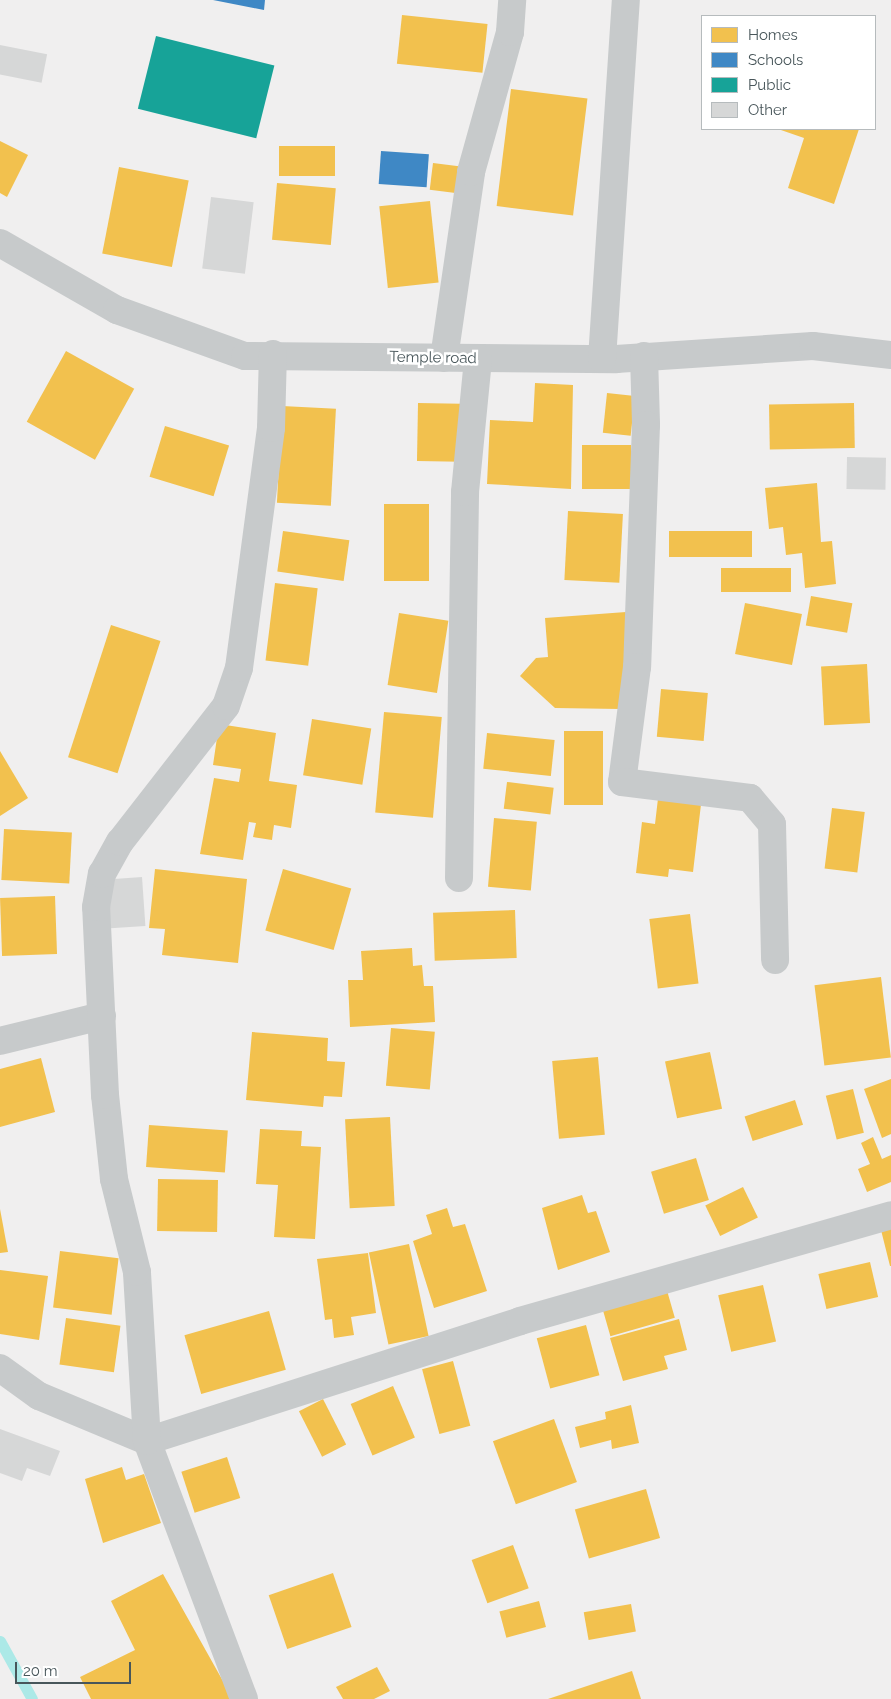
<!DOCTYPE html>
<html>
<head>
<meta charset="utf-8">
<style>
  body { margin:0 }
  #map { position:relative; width:891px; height:1699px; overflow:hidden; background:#f0efef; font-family:Raleway,sans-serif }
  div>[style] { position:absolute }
  .homes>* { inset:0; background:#f2c14e; transform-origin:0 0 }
  .schools>* { inset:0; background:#3f88c5; transform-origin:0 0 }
  .public>* { inset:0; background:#17a398; transform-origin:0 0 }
  .stream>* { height:11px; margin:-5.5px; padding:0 5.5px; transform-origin:5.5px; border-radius:5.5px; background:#ace9e7 }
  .building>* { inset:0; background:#d6d7d7; transform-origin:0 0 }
  .minor>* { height:28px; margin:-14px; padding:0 14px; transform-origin:14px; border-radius:14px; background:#c7cacb }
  span { translate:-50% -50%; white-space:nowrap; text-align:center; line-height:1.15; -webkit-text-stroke:5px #fff; paint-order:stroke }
  .street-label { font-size:15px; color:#48565a }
  .legend { position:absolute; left:701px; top:15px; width:175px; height:115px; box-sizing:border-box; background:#fff; border:1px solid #b6bbbd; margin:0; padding:6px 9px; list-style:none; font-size:15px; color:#48565a }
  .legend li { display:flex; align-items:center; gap:10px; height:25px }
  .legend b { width:25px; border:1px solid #b6bbbd }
  .scale { position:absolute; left:15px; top:1662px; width:116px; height:22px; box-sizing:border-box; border:2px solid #48565a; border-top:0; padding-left:6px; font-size:15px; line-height:18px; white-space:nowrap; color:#48565a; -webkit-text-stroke:4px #fff; paint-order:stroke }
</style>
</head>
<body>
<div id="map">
  <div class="homes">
    <i style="left:402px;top:15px;width:86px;height:49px;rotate:6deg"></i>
    <i style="left:511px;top:89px;width:77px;height:118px;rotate:7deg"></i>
    <i style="clip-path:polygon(778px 129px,859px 129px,834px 204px,788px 188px,804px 138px)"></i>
    <i style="clip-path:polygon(0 141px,28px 155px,7px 197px,0 193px)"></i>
    <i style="left:279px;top:146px;width:56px;height:30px"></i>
    <i style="left:433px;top:163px;width:26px;height:27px;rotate:7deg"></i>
    <i style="left:119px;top:167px;width:71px;height:88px;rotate:11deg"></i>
    <i style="left:277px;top:183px;width:59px;height:57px;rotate:5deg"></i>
    <i style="left:430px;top:201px;width:82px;height:51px;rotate:84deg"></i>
    <i style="left:66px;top:351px;width:78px;height:81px;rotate:29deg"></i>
    <i style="clip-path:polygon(535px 383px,573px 385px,571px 489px,487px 484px,490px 420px,533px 422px)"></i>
    <i style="left:607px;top:393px;width:28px;height:40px;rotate:6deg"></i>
    <i style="left:418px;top:403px;width:43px;height:58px;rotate:1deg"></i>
    <i style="left:854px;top:403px;width:45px;height:85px;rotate:89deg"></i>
    <i style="left:282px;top:406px;width:54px;height:97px;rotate:3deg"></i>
    <i style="left:165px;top:426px;width:67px;height:53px;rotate:17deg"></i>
    <i style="left:582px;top:445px;width:49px;height:44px"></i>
    <i style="clip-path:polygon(817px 483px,821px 542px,832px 541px,836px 584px,805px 588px,802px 553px,786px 555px,783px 527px,769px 529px,765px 488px)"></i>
    <i style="left:384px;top:504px;width:45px;height:77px"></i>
    <i style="left:568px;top:511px;width:55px;height:69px;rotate:3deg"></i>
    <i style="left:283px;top:531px;width:67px;height:41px;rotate:8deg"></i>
    <i style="left:752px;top:531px;width:26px;height:83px;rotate:90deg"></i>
    <i style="left:721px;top:568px;width:70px;height:24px"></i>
    <i style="left:275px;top:583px;width:43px;height:78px;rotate:7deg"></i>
    <i style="left:811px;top:596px;width:42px;height:30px;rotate:10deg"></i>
    <i style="left:745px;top:603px;width:58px;height:52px;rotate:11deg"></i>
    <i style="clip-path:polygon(626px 612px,630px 666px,620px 709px,555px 708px,520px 676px,536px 658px,548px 657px,545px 618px)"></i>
    <i style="left:399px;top:613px;width:50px;height:73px;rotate:9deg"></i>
    <i style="left:111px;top:625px;width:52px;height:139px;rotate:18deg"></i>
    <i style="left:867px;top:664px;width:59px;height:46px;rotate:87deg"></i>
    <i style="left:661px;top:689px;width:47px;height:48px;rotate:5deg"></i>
    <i style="left:384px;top:712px;width:58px;height:101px;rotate:5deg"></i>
    <i style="left:312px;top:719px;width:60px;height:57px;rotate:9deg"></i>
    <i style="clip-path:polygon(219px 724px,276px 733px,269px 781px,297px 785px,291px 828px,274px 825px,272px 840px,253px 837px,256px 823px,249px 822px,243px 860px,200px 854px,214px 778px,239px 782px,241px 769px,213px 765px)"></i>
    <i style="left:603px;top:731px;width:74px;height:39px;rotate:90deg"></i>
    <i style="left:487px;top:733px;width:68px;height:36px;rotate:6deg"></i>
    <i style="clip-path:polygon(0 751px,28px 798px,0 816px)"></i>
    <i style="left:507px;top:782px;width:47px;height:27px;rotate:7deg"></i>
    <i style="clip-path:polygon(659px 790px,702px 796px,693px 872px,669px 869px,668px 877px,636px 873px,642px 822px,655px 824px)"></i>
    <i style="left:832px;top:808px;width:33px;height:61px;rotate:7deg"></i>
    <i style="left:494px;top:818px;width:43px;height:69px;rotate:5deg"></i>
    <i style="left:4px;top:829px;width:68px;height:51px;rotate:3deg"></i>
    <i style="clip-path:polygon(155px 869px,247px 879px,238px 963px,162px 955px,165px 929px,149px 928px)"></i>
    <i style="left:283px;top:869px;width:71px;height:64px;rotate:16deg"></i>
    <i style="left:55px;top:896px;width:58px;height:55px;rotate:88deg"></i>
    <i style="left:515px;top:910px;width:48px;height:82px;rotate:88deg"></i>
    <i style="left:690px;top:914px;width:70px;height:41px;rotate:83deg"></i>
    <i style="clip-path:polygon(412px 948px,413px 966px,422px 965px,424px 986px,433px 986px,435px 1022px,350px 1027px,348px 980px,363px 980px,361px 951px)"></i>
    <i style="left:881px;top:977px;width:81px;height:67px;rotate:83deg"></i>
    <i style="left:391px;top:1028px;width:44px;height:58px;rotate:5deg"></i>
    <i style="clip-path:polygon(252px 1032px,328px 1038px,327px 1061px,345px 1062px,342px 1097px,324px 1096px,323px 1107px,246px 1100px)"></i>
    <i style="left:710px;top:1052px;width:58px;height:46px;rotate:78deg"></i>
    <i style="left:598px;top:1057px;width:78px;height:46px;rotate:85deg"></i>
    <i style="clip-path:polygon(41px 1058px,55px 1112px,0 1127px,0 1069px)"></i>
    <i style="clip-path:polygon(891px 1079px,891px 1134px,882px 1138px,864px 1089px)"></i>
    <i style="left:853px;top:1089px;width:45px;height:28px;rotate:76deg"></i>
    <i style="left:795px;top:1100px;width:26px;height:53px;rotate:72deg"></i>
    <i style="left:390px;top:1117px;width:89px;height:45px;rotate:87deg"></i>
    <i style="left:149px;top:1125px;width:79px;height:42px;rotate:4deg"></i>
    <i style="clip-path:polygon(260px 1129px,302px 1131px,301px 1146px,321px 1147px,315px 1239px,274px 1237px,278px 1185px,256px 1184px)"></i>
    <i style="clip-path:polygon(873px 1137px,882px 1159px,891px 1155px,891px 1182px,867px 1192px,858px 1169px,870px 1164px,861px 1143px)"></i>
    <i style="left:696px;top:1158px;width:44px;height:47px;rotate:73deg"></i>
    <i style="left:158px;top:1179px;width:60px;height:52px;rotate:1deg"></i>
    <i style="left:743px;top:1187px;width:34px;height:42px;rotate:64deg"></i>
    <i style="clip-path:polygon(582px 1195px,588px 1213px,596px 1211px,610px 1252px,558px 1270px,542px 1208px)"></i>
    <i style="clip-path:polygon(447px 1208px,453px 1227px,465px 1224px,487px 1291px,434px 1308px,413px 1241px,432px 1234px,426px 1215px)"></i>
    <i style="clip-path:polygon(0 1209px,8px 1252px,0 1253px)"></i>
    <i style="clip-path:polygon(891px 1227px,891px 1266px,890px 1266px,881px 1230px)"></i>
    <i style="left:409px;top:1244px;width:94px;height:41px;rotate:78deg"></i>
    <i style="left:60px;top:1251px;width:59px;height:57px;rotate:7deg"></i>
    <i style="clip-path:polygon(368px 1253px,376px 1313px,351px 1317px,354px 1335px,334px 1338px,332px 1319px,325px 1320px,317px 1259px)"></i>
    <i style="left:870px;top:1262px;width:36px;height:53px;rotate:77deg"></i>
    <i style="clip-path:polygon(0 1270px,48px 1276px,39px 1340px,0 1334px)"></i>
    <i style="left:763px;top:1285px;width:58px;height:46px;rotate:77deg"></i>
    <i style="left:666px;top:1287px;width:32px;height:67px;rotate:74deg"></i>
    <i style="left:269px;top:1311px;width:61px;height:88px;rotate:74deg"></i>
    <i style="left:66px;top:1318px;width:55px;height:47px;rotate:8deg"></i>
    <i style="clip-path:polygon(679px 1319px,687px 1350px,664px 1356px,668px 1369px,623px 1381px,610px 1338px)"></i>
    <i style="left:586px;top:1325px;width:52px;height:51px;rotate:75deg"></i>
    <i style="left:453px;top:1361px;width:67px;height:32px;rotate:75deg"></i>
    <i style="left:393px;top:1386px;width:56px;height:46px;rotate:67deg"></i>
    <i style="left:323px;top:1399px;width:51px;height:27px;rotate:63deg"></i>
    <i style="clip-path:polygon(631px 1405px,639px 1443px,612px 1449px,611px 1440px,580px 1448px,575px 1427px,606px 1419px,605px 1412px)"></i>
    <i style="left:554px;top:1419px;width:67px;height:65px;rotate:70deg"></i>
    <i style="left:227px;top:1457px;width:43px;height:48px;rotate:72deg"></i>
    <i style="clip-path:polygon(122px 1467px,126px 1480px,144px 1474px,161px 1523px,103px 1543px,85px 1479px)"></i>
    <i style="left:646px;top:1489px;width:51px;height:74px;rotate:74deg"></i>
    <i style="left:513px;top:1545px;width:46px;height:44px;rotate:70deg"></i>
    <i style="left:333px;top:1573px;width:57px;height:68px;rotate:71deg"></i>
    <i style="clip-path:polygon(163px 1574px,233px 1699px,91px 1699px,80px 1677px,135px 1650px,111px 1601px)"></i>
    <i style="left:539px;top:1601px;width:27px;height:41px;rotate:75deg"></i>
    <i style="left:631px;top:1604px;width:28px;height:48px;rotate:80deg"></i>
    <i style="clip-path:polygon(377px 1667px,390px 1691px,374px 1699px,343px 1699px,336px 1687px)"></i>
    <i style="clip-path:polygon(632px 1671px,641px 1699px,548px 1699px)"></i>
  </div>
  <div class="schools">
    <i style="clip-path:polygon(213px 0,265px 0,264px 10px)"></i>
    <i style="left:381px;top:151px;width:48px;height:33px;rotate:4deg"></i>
  </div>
  <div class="public">
    <i style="left:156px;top:36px;width:122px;height:75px;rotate:14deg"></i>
  </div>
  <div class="stream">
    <i style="left:0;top:1641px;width:66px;rotate:61.1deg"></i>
  </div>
  <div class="building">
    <i style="left:0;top:45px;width:48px;height:29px;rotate:11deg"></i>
    <i style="left:211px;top:197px;width:43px;height:72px;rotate:7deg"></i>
    <i style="left:847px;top:457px;width:39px;height:32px;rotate:1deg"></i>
    <i style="left:142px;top:877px;width:49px;height:35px;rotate:86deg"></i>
    <i style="clip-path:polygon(0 1429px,60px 1451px,50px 1476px,27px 1468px,22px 1481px,0 1473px)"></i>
  </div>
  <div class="minor">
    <i style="left:0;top:243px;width:135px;rotate:29.8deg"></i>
    <i style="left:117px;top:310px;width:136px;rotate:19.8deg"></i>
    <i style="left:245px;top:356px;width:371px;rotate:0.5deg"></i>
    <i style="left:616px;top:359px;width:197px;rotate:-3.8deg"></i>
    <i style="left:813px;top:346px;width:79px;rotate:6.6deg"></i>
    <i style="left:644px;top:356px;width:69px;rotate:88.3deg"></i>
    <i style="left:646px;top:425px;width:242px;rotate:92.1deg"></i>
    <i style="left:637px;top:667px;width:116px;rotate:97.4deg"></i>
    <i style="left:622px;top:782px;width:129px;rotate:7.1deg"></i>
    <i style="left:750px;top:798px;width:34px;rotate:50deg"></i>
    <i style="left:772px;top:824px;width:136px;rotate:88.7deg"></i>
    <i style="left:444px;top:358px;width:188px;rotate:-81.7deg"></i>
    <i style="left:471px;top:172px;width:145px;rotate:-74.4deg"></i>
    <i style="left:510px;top:32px;width:32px;rotate:-86deg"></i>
    <i style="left:602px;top:359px;width:360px;rotate:-86.2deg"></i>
    <i style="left:459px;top:878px;width:386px;rotate:-89.1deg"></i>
    <i style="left:465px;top:492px;width:134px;rotate:-84.4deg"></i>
    <i style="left:0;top:1041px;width:105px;rotate:-13.8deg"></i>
    <i style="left:0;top:1368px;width:48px;rotate:35.7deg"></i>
    <i style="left:39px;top:1396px;width:117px;rotate:22.6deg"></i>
    <i style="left:147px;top:1441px;width:392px;rotate:-17.8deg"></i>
    <i style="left:520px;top:1321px;width:386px;rotate:-15.9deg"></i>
    <i style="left:244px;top:1699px;width:276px;rotate:-110.6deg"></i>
    <i style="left:147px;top:1441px;width:169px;rotate:-93.4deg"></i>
    <i style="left:137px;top:1272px;width:96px;rotate:-103.9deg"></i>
    <i style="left:114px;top:1179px;width:84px;rotate:-96.1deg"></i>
    <i style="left:105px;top:1095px;width:188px;rotate:-92.7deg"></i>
    <i style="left:96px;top:907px;width:34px;rotate:-80deg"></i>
    <i style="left:102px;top:874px;width:37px;rotate:-61deg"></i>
    <i style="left:120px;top:842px;width:172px;rotate:-52.1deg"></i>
    <i style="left:226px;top:706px;width:40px;rotate:-71.1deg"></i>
    <i style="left:239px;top:668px;width:242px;rotate:-82.4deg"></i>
    <i style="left:271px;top:428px;width:74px;rotate:-88.5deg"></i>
  </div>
  <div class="street-label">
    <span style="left:433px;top:358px;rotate:1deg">Temple road</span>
  </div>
  <ul class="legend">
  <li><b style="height:14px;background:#f2c14e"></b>Homes</li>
  <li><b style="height:14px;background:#3f88c5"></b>Schools</li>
  <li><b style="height:14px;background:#17a398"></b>Public</li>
  <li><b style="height:14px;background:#d6d7d7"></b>Other</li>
  </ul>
  <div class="scale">20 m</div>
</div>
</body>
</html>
